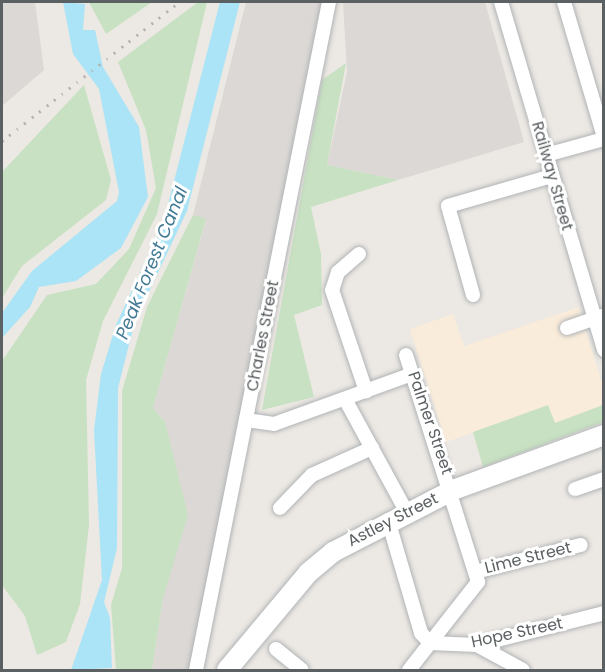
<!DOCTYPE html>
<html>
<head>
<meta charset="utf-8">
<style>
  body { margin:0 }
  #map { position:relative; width:605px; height:672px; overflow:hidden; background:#ece8e3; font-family:Poppins,sans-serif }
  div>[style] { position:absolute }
  .commercial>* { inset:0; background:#faecda }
  .industrial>* { inset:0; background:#dbd8d5 }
  .green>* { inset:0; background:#c8e1c2 }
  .water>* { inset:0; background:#aae4f6 }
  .roads { filter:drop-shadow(0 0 2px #b0b4b7) drop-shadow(0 0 2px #b0b4b7) }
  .minor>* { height:14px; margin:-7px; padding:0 7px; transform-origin:7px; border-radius:7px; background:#fff }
  .secondary>* { height:20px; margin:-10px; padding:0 10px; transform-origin:10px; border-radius:10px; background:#fff }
  .rail>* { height:3px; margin-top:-1.5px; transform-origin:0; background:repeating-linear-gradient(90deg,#afb0b0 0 1.5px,transparent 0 9.5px) }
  span { translate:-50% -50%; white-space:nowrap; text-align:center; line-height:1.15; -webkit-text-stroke:6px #fff; paint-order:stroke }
  .street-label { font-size:16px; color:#5b6062 }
  .water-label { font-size:18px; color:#437b95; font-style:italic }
  .frame { position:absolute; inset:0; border:3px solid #5b6062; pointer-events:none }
</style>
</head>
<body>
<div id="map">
  <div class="commercial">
    <i style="clip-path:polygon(579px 307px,603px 387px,603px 405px,555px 423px,548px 406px,446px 442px,410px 329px,453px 314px,464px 346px)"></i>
  </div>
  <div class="industrial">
    <i style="clip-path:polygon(2px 2px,35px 2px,44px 70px,2px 106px)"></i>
    <i style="clip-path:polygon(246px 2px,322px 2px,189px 670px,152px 670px,163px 598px,165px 422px,153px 408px,206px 220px,193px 215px)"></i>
    <i style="clip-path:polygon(343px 2px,485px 2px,524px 142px,398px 180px,327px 165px,347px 72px)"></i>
  </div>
  <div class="green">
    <i style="clip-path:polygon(89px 2px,152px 2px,106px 34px)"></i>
    <i style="clip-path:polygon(198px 2px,207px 2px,157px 214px,103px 321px,86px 380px,89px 525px,80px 604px,66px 642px,37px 655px,25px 616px,2px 585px,2px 361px,47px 295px,96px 284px,129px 249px,156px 188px,146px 130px,118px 62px)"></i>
    <i style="clip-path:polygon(346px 63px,327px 165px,398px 180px,311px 207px,321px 254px,322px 305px,294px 315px,314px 397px,262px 410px,322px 80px)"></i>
    <i style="clip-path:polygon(84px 85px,111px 180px,106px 200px,22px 266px,2px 298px,2px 172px)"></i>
    <i style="clip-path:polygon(193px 215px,206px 219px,153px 408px,165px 422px,188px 515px,163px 598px,152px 670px,116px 670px,111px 605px,122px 568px,122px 391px,147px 307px)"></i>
    <i style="clip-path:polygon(548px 405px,555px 423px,603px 405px,603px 422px,483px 467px,473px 432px)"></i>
  </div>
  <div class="water">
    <i style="clip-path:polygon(63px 2px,85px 4px,83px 30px,95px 30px,103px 67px,139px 127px,148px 197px,121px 248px,76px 281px,39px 287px,30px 307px,2px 338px,2px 313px,32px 271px,117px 201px,119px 192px,99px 89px,73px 54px)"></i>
    <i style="clip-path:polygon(220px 2px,240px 2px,187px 211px,135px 321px,118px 388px,117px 548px,104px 602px,110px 618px,112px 668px,71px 670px,102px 580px,94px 430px,101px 374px,116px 325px,163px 224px)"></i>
  </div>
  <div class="roads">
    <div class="minor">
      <i style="left:501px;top:2px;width:363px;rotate:73.5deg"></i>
      <i style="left:564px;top:2px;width:141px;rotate:73.5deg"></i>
      <i style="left:546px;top:155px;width:60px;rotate:-15.4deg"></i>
      <i style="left:359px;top:254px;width:28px;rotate:139deg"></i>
      <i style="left:338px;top:272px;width:19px;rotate:108deg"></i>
      <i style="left:332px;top:290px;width:107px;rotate:71.4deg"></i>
      <i style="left:473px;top:295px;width:92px;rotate:-105.7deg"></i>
      <i style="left:448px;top:206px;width:108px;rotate:-16.1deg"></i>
      <i style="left:567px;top:328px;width:37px;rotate:-19deg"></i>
      <i style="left:345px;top:399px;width:128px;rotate:61.4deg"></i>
      <i style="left:246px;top:420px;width:28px;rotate:8deg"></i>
      <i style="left:274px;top:424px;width:147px;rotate:-19.9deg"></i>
      <i style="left:575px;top:489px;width:31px;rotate:-19deg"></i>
      <i style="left:280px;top:508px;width:46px;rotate:-45.9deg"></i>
      <i style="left:312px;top:475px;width:66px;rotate:-24.2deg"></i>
      <i style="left:388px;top:520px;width:118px;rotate:73.7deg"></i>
      <i style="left:421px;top:633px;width:13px;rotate:48deg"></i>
      <i style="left:430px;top:643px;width:78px;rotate:-51.8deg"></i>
      <i style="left:478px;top:582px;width:238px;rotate:-107.6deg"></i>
      <i style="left:475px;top:572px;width:109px;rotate:-14.3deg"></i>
      <i style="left:477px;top:645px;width:52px;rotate:28.5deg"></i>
      <i style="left:276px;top:649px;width:33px;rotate:39deg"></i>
      <i style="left:196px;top:670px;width:681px;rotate:-78.74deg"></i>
      <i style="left:409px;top:670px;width:34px;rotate:-52deg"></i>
      <i style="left:430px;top:643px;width:47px;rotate:2.4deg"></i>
      <i style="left:477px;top:645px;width:131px;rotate:-14.1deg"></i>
    </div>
    <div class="secondary">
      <i style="left:227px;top:670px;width:126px;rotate:-50.1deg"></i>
      <i style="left:308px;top:573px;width:33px;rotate:-40deg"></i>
      <i style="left:333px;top:552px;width:135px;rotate:-27.3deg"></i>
      <i style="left:453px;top:490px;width:161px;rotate:-20deg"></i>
    </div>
  </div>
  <div class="rail">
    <i style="left:2px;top:141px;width:225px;rotate:-38.1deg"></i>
  </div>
  <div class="street-label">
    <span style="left:552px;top:176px;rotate:74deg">Railway Street</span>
    <span style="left:263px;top:336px;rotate:-79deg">Charles Street</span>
    <span style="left:430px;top:423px;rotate:71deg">Palmer Street</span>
    <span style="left:393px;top:520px;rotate:-27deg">Astley Street</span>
    <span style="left:528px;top:558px;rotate:-14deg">Lime Street</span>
    <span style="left:517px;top:633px;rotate:-12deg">Hope Street</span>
  </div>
  <div class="water-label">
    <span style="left:152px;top:263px;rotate:-68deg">Peak Forest Canal</span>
  </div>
  <div class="frame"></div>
</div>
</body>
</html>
